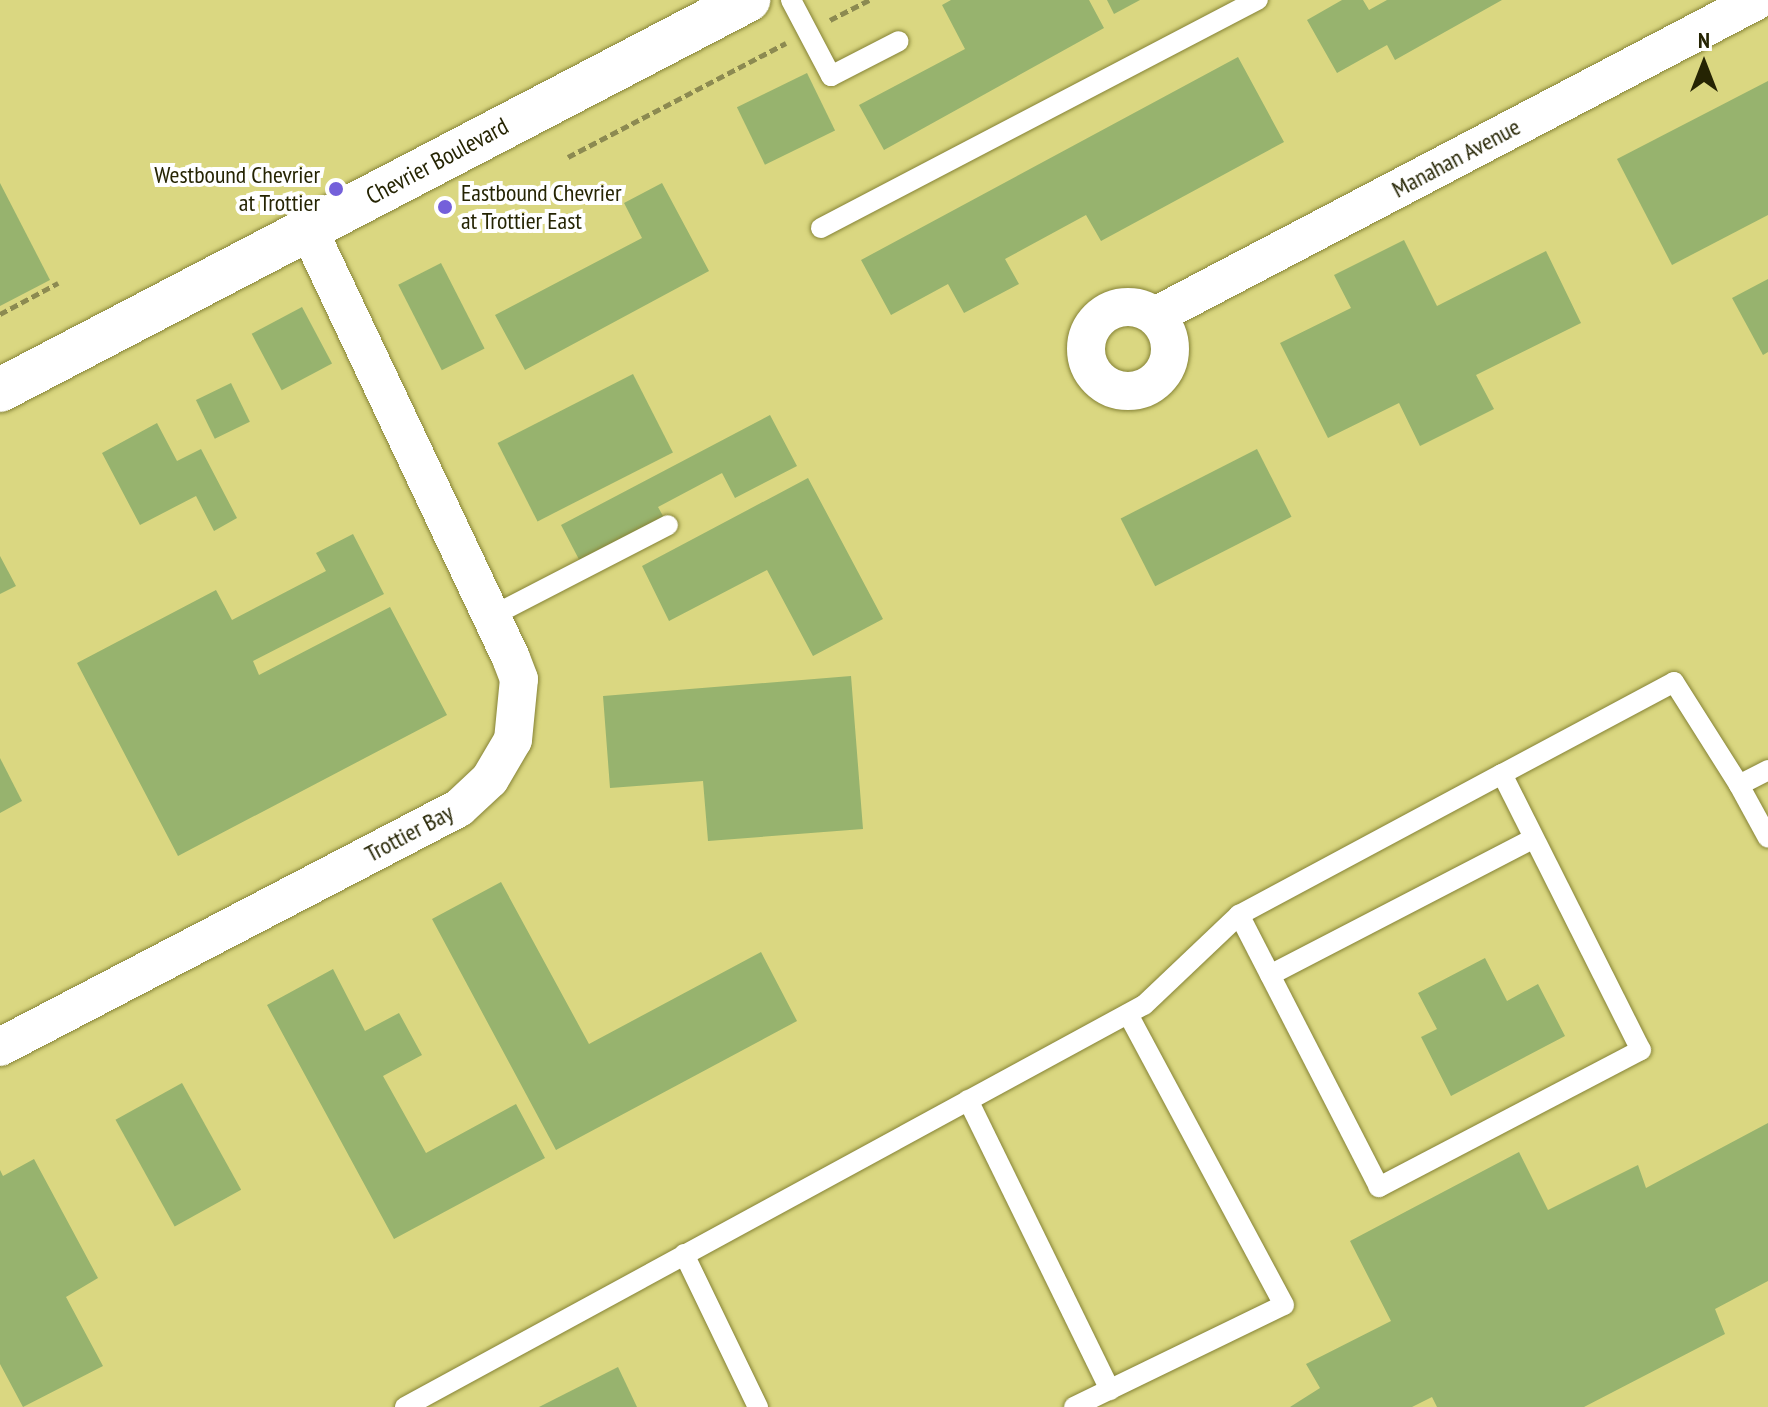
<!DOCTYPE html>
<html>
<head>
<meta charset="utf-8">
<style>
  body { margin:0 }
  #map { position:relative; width:1768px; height:1407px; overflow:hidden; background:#e6e496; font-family:"PT Sans Narrow",sans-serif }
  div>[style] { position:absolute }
  .built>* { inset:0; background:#dad781; transform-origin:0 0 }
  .building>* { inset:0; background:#97b36e; transform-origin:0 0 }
  .path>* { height:5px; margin-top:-2.5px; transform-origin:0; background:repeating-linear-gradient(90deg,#8c8a51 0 8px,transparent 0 12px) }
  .roads { filter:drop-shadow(0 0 2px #868336) drop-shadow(0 0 2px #868336) }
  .lane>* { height:20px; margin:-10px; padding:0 10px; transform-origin:10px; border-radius:10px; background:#fff }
  .street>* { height:38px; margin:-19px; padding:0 19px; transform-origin:19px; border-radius:19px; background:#fff }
  .street>.ring { margin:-19px; padding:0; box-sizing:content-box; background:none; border:38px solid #fff; border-radius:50% }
  .secondary>* { height:44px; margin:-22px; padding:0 22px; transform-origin:22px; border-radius:22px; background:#fff }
  .dots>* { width:22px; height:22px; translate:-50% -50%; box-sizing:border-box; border:4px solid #fff; border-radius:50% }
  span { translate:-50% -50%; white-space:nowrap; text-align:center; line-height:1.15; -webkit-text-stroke:8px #fff; paint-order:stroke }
  .street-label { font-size:24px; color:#252403 }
  .poi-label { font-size:24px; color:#252403 }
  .right { translate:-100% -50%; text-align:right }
  .left { translate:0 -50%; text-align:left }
  .north { position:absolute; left:1664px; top:24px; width:80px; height:80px; -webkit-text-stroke:6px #fff; paint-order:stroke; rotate:0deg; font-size:22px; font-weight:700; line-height:32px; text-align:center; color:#252403 }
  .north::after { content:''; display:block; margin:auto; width:28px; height:36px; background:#252403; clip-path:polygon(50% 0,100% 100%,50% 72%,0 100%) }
</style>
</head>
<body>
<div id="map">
  <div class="built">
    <i style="left:0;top:0;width:1768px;height:1407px"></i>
  </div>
  <div class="building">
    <i style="clip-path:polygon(951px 0,1089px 0,1104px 28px,884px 150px,859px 105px,965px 49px,942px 5px)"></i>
    <i style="clip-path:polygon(1107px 0,1140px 0,1114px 14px)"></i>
    <i style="clip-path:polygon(1342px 0,1363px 0,1369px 10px,1387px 0,1502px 0,1395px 60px,1387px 45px,1337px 73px,1307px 20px)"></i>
    <i style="clip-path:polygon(1238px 57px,1284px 142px,1101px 241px,1086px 215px,1005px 259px,1019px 284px,964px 313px,948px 284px,891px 315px,861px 260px)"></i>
    <i style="left:807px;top:73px;width:64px;height:78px;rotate:64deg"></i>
    <i style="clip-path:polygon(1768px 81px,1768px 215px,1672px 265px,1617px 159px)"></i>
    <i style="clip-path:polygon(0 183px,50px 280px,0 306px)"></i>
    <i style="clip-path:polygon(662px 183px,709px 271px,525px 370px,495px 315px,642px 238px,624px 203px)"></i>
    <i style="clip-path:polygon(1404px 240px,1437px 306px,1546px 251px,1581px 323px,1476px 375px,1494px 409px,1420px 446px,1399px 403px,1328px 438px,1280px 343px,1351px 308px,1334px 275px)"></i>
    <i style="left:441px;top:263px;width:96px;height:48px;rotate:63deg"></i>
    <i style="clip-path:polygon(1768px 279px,1768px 352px,1763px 355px,1732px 298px)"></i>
    <i style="left:302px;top:307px;width:64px;height:57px;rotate:62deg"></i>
    <i style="left:633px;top:374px;width:88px;height:152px;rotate:63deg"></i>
    <i style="left:231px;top:383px;width:43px;height:39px;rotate:64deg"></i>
    <i style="clip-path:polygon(770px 415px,797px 466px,735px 498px,722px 473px,658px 507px,668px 525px,584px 569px,561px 525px)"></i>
    <i style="clip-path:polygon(157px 423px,177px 461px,201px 449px,237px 518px,214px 531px,196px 496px,140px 525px,102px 453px)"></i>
    <i style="left:1257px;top:449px;width:76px;height:153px;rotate:63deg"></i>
    <i style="clip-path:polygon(808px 478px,883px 619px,813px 656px,767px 570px,669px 621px,642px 566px)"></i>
    <i style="clip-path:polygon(353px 534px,384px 594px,253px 661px,259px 675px,390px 607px,447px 715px,178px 856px,77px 663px,216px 590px,232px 620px,326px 571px,316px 553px)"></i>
    <i style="clip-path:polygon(0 556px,16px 586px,0 594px)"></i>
    <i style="clip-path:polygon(851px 676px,863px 829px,708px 841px,703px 781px,610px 788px,603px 696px)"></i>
    <i style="clip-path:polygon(0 758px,22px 801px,0 813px)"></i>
    <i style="clip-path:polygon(501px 882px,589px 1044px,761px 952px,797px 1021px,556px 1150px,432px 919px)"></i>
    <i style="clip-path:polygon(1485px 958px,1507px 1001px,1538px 984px,1565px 1036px,1451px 1096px,1421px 1037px,1437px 1029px,1418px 993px)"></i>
    <i style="clip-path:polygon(333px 969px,365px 1031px,399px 1013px,422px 1055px,383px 1076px,426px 1153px,516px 1104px,545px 1158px,394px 1239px,267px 1005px)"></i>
    <i style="left:182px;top:1083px;width:122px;height:76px;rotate:61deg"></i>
    <i style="clip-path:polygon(1768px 1123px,1768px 1281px,1715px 1309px,1725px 1334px,1584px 1407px,1437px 1407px,1432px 1397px,1412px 1407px,1290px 1407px,1320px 1388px,1306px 1364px,1391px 1321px,1350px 1241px,1519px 1152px,1548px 1210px,1638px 1165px,1646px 1188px)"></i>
    <i style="clip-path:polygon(34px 1159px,98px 1278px,66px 1297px,103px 1366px,23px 1407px,0 1364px,0 1170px,3px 1176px)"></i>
    <i style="clip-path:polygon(618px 1367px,637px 1407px,539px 1407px)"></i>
  </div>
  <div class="path">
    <i style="left:830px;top:20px;width:44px;rotate:-27.1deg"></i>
    <i style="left:568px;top:157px;width:246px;rotate:-27.6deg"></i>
    <i style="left:0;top:314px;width:66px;rotate:-28.1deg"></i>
  </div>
  <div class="roads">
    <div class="lane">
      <i style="left:791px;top:0;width:86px;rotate:62.2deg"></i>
      <i style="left:831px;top:76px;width:76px;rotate:-27.2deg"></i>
      <i style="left:821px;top:228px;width:493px;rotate:-27.6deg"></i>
      <i style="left:492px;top:616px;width:198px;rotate:-27.3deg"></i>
      <i style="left:1502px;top:774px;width:309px;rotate:63.3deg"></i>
      <i style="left:1641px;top:1050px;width:296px;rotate:152.4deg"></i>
      <i style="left:1379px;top:1187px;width:306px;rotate:-117.2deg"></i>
      <i style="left:1239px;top:915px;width:298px;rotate:-28.2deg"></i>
      <i style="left:1502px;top:774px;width:195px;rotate:-28.1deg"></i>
      <i style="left:1674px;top:682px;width:122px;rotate:57.7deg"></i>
      <i style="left:1739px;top:785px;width:33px;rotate:-27deg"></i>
      <i style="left:1739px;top:785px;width:60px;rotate:61.3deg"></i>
      <i style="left:1270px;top:975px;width:297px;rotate:-27.4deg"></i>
      <i style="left:968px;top:1100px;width:323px;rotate:63.9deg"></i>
      <i style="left:684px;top:1254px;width:170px;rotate:64.2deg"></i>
      <i style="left:405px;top:1407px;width:841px;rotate:-28.55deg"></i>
      <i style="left:1144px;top:1005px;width:131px;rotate:-43.5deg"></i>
      <i style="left:1074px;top:1407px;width:233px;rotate:-25.9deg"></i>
      <i style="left:1284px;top:1305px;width:330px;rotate:-118.2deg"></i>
    </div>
    <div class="street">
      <i class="ring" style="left:1086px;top:307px;width:46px;height:46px"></i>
      <i style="left:1155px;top:316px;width:681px;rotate:-27.66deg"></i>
      <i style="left:0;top:1047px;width:517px;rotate:-27.51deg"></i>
      <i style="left:459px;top:808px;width:42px;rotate:-43.1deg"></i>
      <i style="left:490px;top:779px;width:45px;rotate:-59.5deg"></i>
      <i style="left:513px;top:740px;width:61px;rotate:-84.4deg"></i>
      <i style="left:519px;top:679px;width:22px;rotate:-111deg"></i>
      <i style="left:511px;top:658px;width:475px;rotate:-115.3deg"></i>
    </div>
    <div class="secondary">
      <i style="left:0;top:390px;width:844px;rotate:-27.54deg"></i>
    </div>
  </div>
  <div class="dots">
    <i style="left:336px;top:189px;background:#7460da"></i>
    <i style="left:445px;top:207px;background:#7460da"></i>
  </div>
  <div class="street-label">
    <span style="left:1456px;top:158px;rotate:-28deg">Manahan Avenue</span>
    <span style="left:437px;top:161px;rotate:-28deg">Chevrier Boulevard</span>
    <span style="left:409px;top:833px;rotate:-28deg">Trottier Bay</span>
  </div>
  <div class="poi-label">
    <span class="right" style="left:320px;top:189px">Westbound Chevrier<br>at Trottier</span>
    <span class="left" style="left:461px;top:207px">Eastbound Chevrier<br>at Trottier East</span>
  </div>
  <div class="north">N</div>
</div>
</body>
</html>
